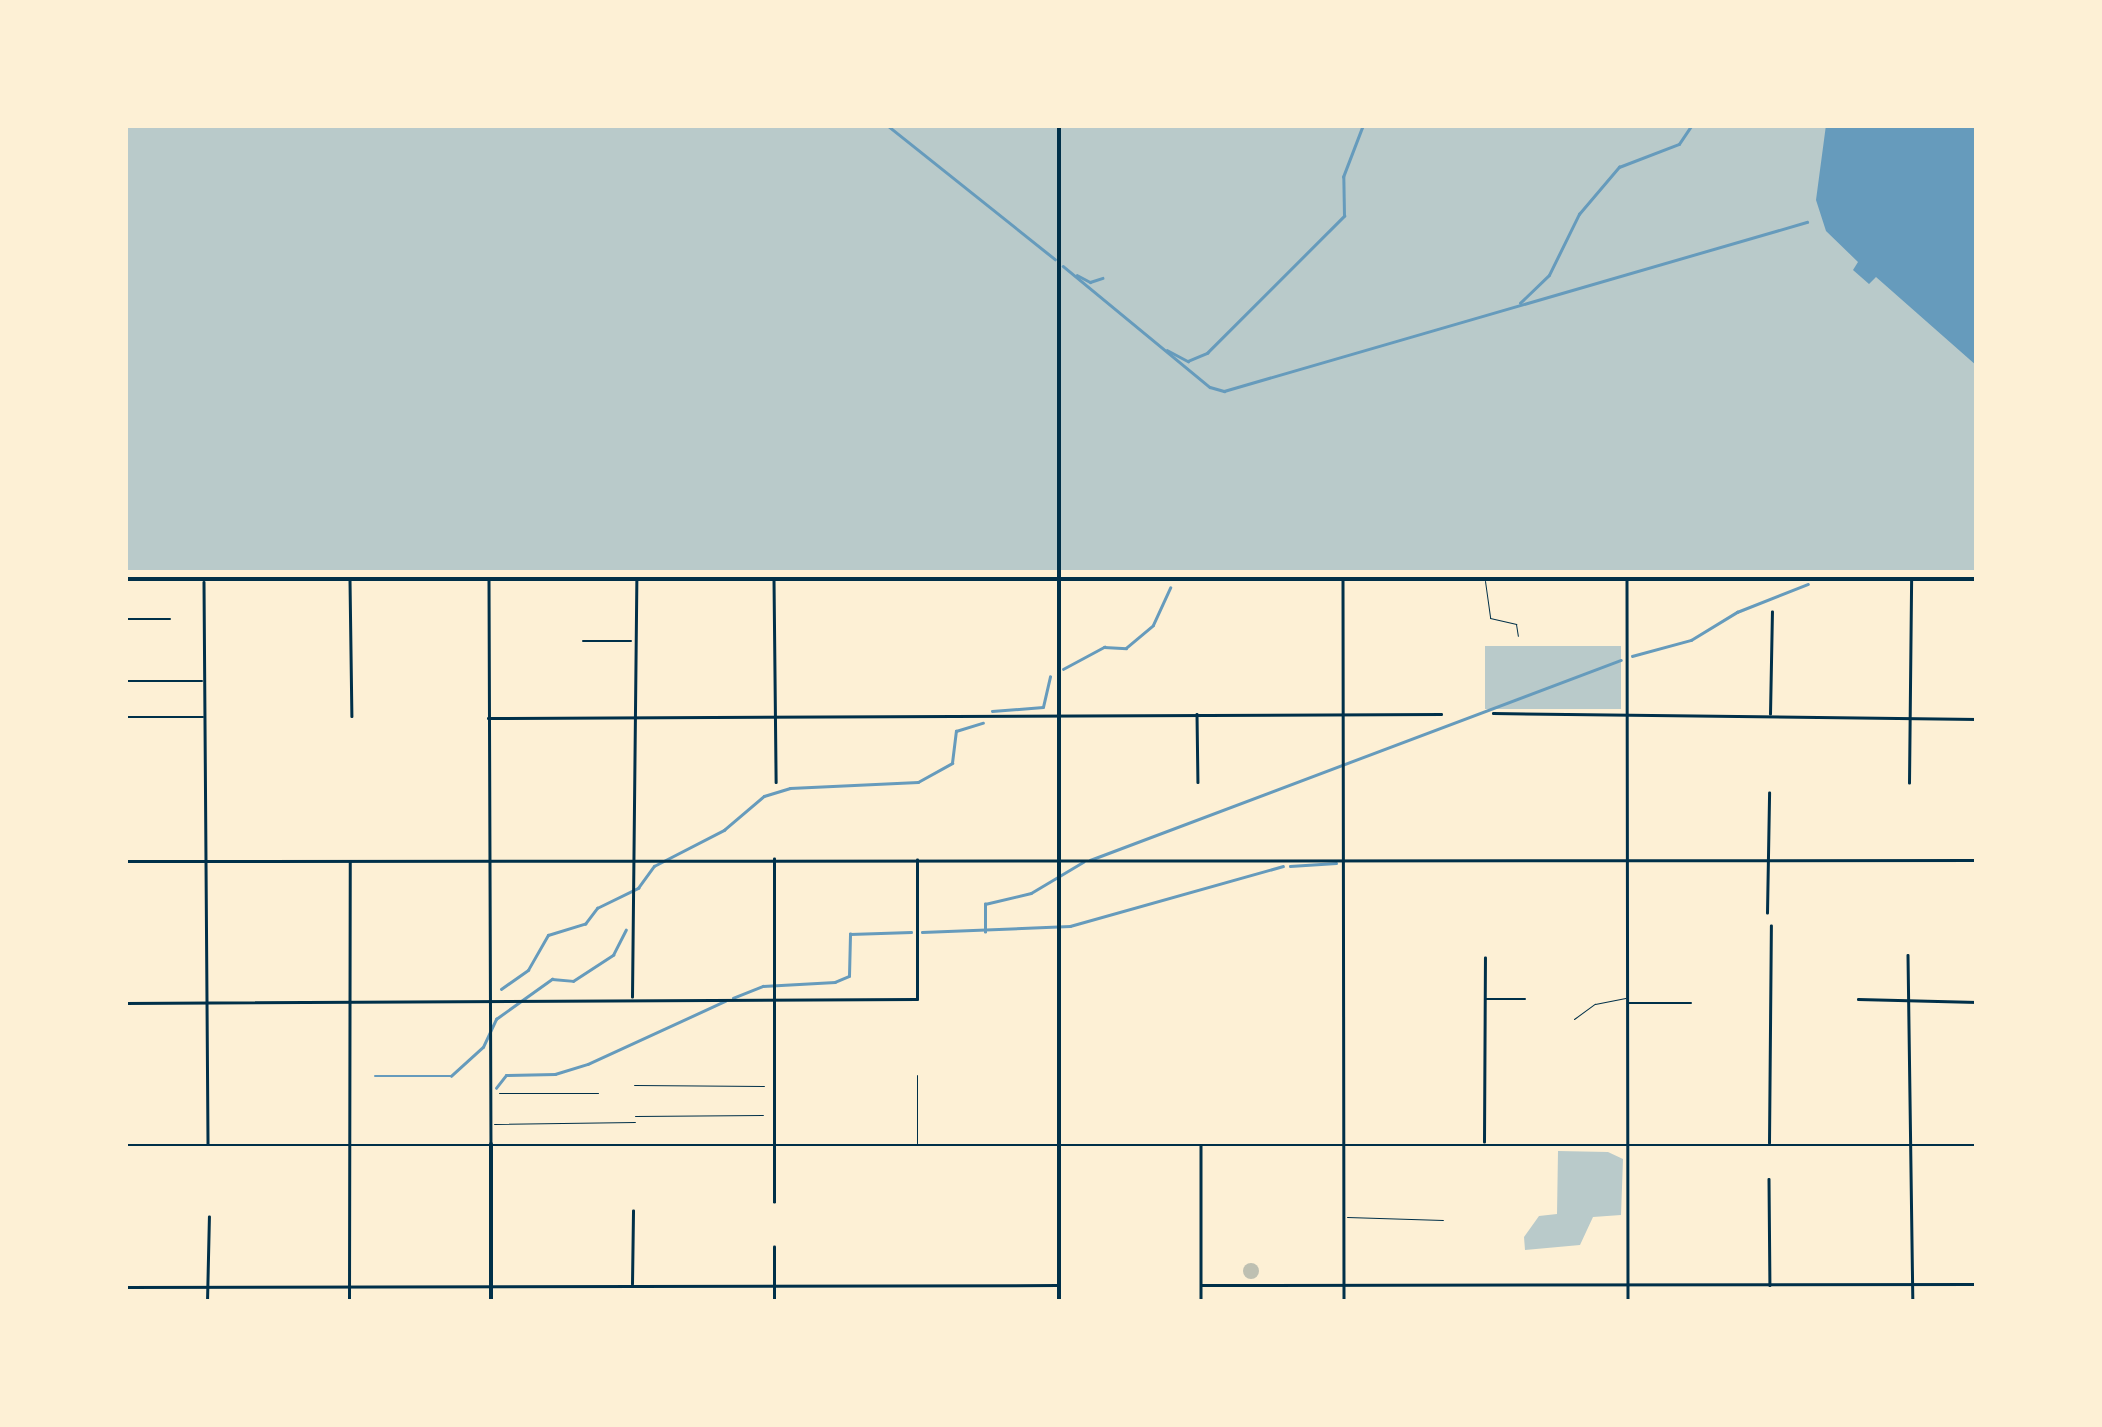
<!DOCTYPE html>
<html>
<head>
<meta charset="utf-8">
<style>
  body { margin:0 }
  #map { position:relative; width:2102px; height:1427px; overflow:hidden; background:#fdf0d5; font-family:"Fira Sans Condensed",sans-serif }
  div>[style] { position:absolute }
  .green>* { inset:0; background:#b9caca; transform-origin:0 0 }
  .water>* { inset:0; background:#669bbc }
  .stream>* { height:2.5px; margin:-1.25px; padding:0 1.25px; transform-origin:1.25px; border-radius:1.25px; background:#669bbc }
  .building>* { inset:0; background:#bec0b2 }
  .round { border-radius:50% }
  .service>* { height:1px; margin:-0.5px; padding:0 0.5px; transform-origin:0.5px; border-radius:0.5px; background:#003049 }
  .minor>* { height:2.5px; margin:-1.25px; padding:0 1.25px; transform-origin:1.25px; border-radius:1.25px; background:#003049 }
  .tertiary>* { height:4px; margin:-2px; padding:0 2px; transform-origin:2px; border-radius:2px; background:#003049 }
  span { translate:-50% -50%; white-space:nowrap; text-align:center; line-height:1.15; -webkit-text-stroke:10px #fdf0d5; paint-order:stroke }
  .frame { position:absolute; inset:0; border:128px solid #fdf0d5; pointer-events:none }
</style>
</head>
<body>
<div id="map">
  <div class="green">
    <i style="left:125px;top:125px;width:1852px;height:445px"></i>
    <i style="left:1485px;top:646px;width:136px;height:63px"></i>
    <i style="clip-path:polygon(1558px 1151px,1608px 1152px,1623px 1159px,1621px 1215px,1593px 1217px,1580px 1245px,1525px 1250px,1524px 1237px,1539px 1216px,1557px 1214px)"></i>
  </div>
  <div class="water">
    <i style="clip-path:polygon(1826px 125px,1977px 125px,1977px 366px,1876px 277px,1869px 284px,1853px 270px,1858px 262px,1826px 231px,1816px 200px)"></i>
  </div>
  <div class="stream">
    <i style="left:887px;top:125px;width:215px;rotate:38.6deg"></i>
    <i style="left:1063px;top:266px;width:190px;rotate:39.5deg"></i>
    <i style="left:1210px;top:387px;width:15px;rotate:16deg"></i>
    <i style="left:1224px;top:391px;width:607px;rotate:-16.17deg"></i>
    <i style="left:1077px;top:275px;width:15px;rotate:28deg"></i>
    <i style="left:1090px;top:282px;width:13px;rotate:-18deg"></i>
    <i style="left:1520px;top:303px;width:40px;rotate:-44deg"></i>
    <i style="left:1549px;top:275px;width:68px;rotate:-63.8deg"></i>
    <i style="left:1579px;top:214px;width:62px;rotate:-49.6deg"></i>
    <i style="left:1619px;top:167px;width:64px;rotate:-21deg"></i>
    <i style="left:1679px;top:144px;width:23px;rotate:-56deg"></i>
    <i style="left:1167px;top:350px;width:24px;rotate:28deg"></i>
    <i style="left:1188px;top:361px;width:21px;rotate:-23deg"></i>
    <i style="left:1207px;top:353px;width:194px;rotate:-45deg"></i>
    <i style="left:1344px;top:216px;width:39px;rotate:-91deg"></i>
    <i style="left:1343px;top:177px;width:56px;rotate:-69deg"></i>
    <i style="left:1632px;top:656px;width:61px;rotate:-15.2deg"></i>
    <i style="left:1691px;top:640px;width:54px;rotate:-31.3deg"></i>
    <i style="left:1737px;top:612px;width:76px;rotate:-21.5deg"></i>
    <i style="left:1063px;top:669px;width:47px;rotate:-28.2deg"></i>
    <i style="left:1104px;top:647px;width:22px;rotate:3deg"></i>
    <i style="left:1126px;top:648px;width:35px;rotate:-40deg"></i>
    <i style="left:1153px;top:625px;width:41px;rotate:-65.3deg"></i>
    <i style="left:992px;top:711px;width:51px;rotate:-4.5deg"></i>
    <i style="left:1043px;top:707px;width:31px;rotate:-77deg"></i>
    <i style="left:1090px;top:860px;width:567px;rotate:-20.64deg"></i>
    <i style="left:1290px;top:866px;width:46px;rotate:-3.7deg"></i>
    <i style="left:922px;top:932px;width:148px;rotate:-2.3deg"></i>
    <i style="left:1070px;top:926px;width:221px;rotate:-15.7deg"></i>
    <i style="left:985px;top:932px;width:28px;rotate:-90deg"></i>
    <i style="left:985px;top:904px;width:47px;rotate:-13.4deg"></i>
    <i style="left:1031px;top:893px;width:61px;rotate:-30.8deg"></i>
    <i style="left:501px;top:989px;width:33px;rotate:-35deg"></i>
    <i style="left:528px;top:970px;width:40px;rotate:-60.3deg"></i>
    <i style="left:548px;top:935px;width:39px;rotate:-17deg"></i>
    <i style="left:585px;top:924px;width:20px;rotate:-53deg"></i>
    <i style="left:597px;top:908px;width:46px;rotate:-26deg"></i>
    <i style="left:638px;top:888px;width:27px;rotate:-54deg"></i>
    <i style="left:654px;top:866px;width:79px;rotate:-27.2deg"></i>
    <i style="left:724px;top:830px;width:52px;rotate:-40.4deg"></i>
    <i style="left:764px;top:796px;width:27px;rotate:-17deg"></i>
    <i style="left:790px;top:788px;width:128px;rotate:-2.7deg"></i>
    <i style="left:918px;top:782px;width:39px;rotate:-29deg"></i>
    <i style="left:952px;top:763px;width:32px;rotate:-83deg"></i>
    <i style="left:956px;top:731px;width:28px;rotate:-17deg"></i>
    <i style="left:733px;top:998px;width:32px;rotate:-22deg"></i>
    <i style="left:763px;top:986px;width:72px;rotate:-3.2deg"></i>
    <i style="left:835px;top:982px;width:15px;rotate:-23deg"></i>
    <i style="left:849px;top:976px;width:42px;rotate:-88.6deg"></i>
    <i style="left:850px;top:934px;width:61px;rotate:-1.9deg"></i>
    <i style="left:375px;top:1076px;width:76px"></i>
    <i style="left:451px;top:1076px;width:43px;rotate:-42.2deg"></i>
    <i style="left:483px;top:1047px;width:31px;rotate:-65deg"></i>
    <i style="left:496px;top:1019px;width:69px;rotate:-35.5deg"></i>
    <i style="left:552px;top:979px;width:21px;rotate:5deg"></i>
    <i style="left:573px;top:981px;width:48px;rotate:-33deg"></i>
    <i style="left:613px;top:955px;width:28px;rotate:-63deg"></i>
    <i style="left:496px;top:1088px;width:16px;rotate:-52deg"></i>
    <i style="left:506px;top:1075px;width:49px;rotate:-1.2deg"></i>
    <i style="left:555px;top:1074px;width:34px;rotate:-17deg"></i>
    <i style="left:588px;top:1064px;width:151px;rotate:-24.7deg"></i>
  </div>
  <div class="building">
    <i class="round" style="left:1243px;top:1263px;width:16px;height:16px"></i>
  </div>
  <div class="service">
    <i style="left:1485px;top:581px;width:37px;rotate:82deg"></i>
    <i style="left:1490px;top:618px;width:27px;rotate:13deg"></i>
    <i style="left:1516px;top:624px;width:12px;rotate:81deg"></i>
    <i style="left:1574px;top:1019px;width:26px;rotate:-36deg"></i>
    <i style="left:1595px;top:1004px;width:31px;rotate:-11deg"></i>
    <i style="left:634px;top:1085px;width:130px;rotate:0.4deg"></i>
    <i style="left:499px;top:1093px;width:99px"></i>
    <i style="left:635px;top:1116px;width:128px;rotate:-0.4deg"></i>
    <i style="left:494px;top:1124px;width:141px;rotate:-0.8deg"></i>
    <i style="left:917px;top:1143px;width:68px;rotate:-90deg"></i>
    <i style="left:1347px;top:1217px;width:96px;rotate:1.8deg"></i>
  </div>
  <div class="minor">
    <i style="left:774px;top:579px;width:203px;rotate:89.4deg"></i>
    <i style="left:1343px;top:579px;width:723px;rotate:89.92deg"></i>
    <i style="left:350px;top:580px;width:136px;rotate:89.2deg"></i>
    <i style="left:489px;top:580px;width:562px;rotate:89.8deg"></i>
    <i style="left:1627px;top:580px;width:722px;rotate:89.92deg"></i>
    <i style="left:204px;top:582px;width:562px;rotate:89.59deg"></i>
    <i style="left:125px;top:619px;width:45px"></i>
    <i style="left:583px;top:641px;width:48px"></i>
    <i style="left:125px;top:681px;width:77px"></i>
    <i style="left:1493px;top:713px;width:484px;rotate:0.7deg"></i>
    <i style="left:1197px;top:714px;width:68px;rotate:89.2deg"></i>
    <i style="left:1770px;top:714px;width:102px;rotate:-88.9deg"></i>
    <i style="left:125px;top:717px;width:78px"></i>
    <i style="left:488px;top:718px;width:953px;rotate:-0.24deg"></i>
    <i style="left:1909px;top:783px;width:202px;rotate:-89.4deg"></i>
    <i style="left:125px;top:861px;width:1852px;rotate:-0.03deg"></i>
    <i style="left:1767px;top:913px;width:120px;rotate:-89deg"></i>
    <i style="left:1908px;top:955px;width:347px;rotate:89.2deg"></i>
    <i style="left:632px;top:997px;width:416px;rotate:-89.4deg"></i>
    <i style="left:1486px;top:999px;width:39px"></i>
    <i style="left:1858px;top:999px;width:119px;rotate:1.4deg"></i>
    <i style="left:125px;top:1003px;width:792px;rotate:-0.29deg"></i>
    <i style="left:917px;top:999px;width:139px;rotate:-90deg"></i>
    <i style="left:1629px;top:1003px;width:62px"></i>
    <i style="left:1484px;top:1142px;width:184px;rotate:-89.7deg"></i>
    <i style="left:1769px;top:1143px;width:217px;rotate:-89.5deg"></i>
    <i style="left:125px;top:1145px;width:1852px"></i>
    <i style="left:1201px;top:1145px;width:157px;rotate:90deg"></i>
    <i style="left:1769px;top:1179px;width:106px;rotate:89.5deg"></i>
    <i style="left:774px;top:1202px;width:343px;rotate:-90deg"></i>
    <i style="left:632px;top:1284px;width:73px;rotate:-89.2deg"></i>
    <i style="left:1201px;top:1285px;width:776px;rotate:-0.07deg"></i>
    <i style="left:125px;top:1287px;width:932px;rotate:-0.12deg"></i>
    <i style="left:207px;top:1302px;width:85px;rotate:-88.7deg"></i>
    <i style="left:349px;top:1302px;width:440px;rotate:-89.9deg"></i>
    <i style="left:774px;top:1302px;width:55px;rotate:-90deg"></i>
  </div>
  <div class="tertiary">
    <i style="left:1059px;top:125px;width:1177px;rotate:90deg"></i>
    <i style="left:125px;top:579px;width:1852px"></i>
    <i style="left:491px;top:1144px;width:158px;rotate:90deg"></i>
  </div>
  <div class="frame"></div>
</div>
</body>
</html>
